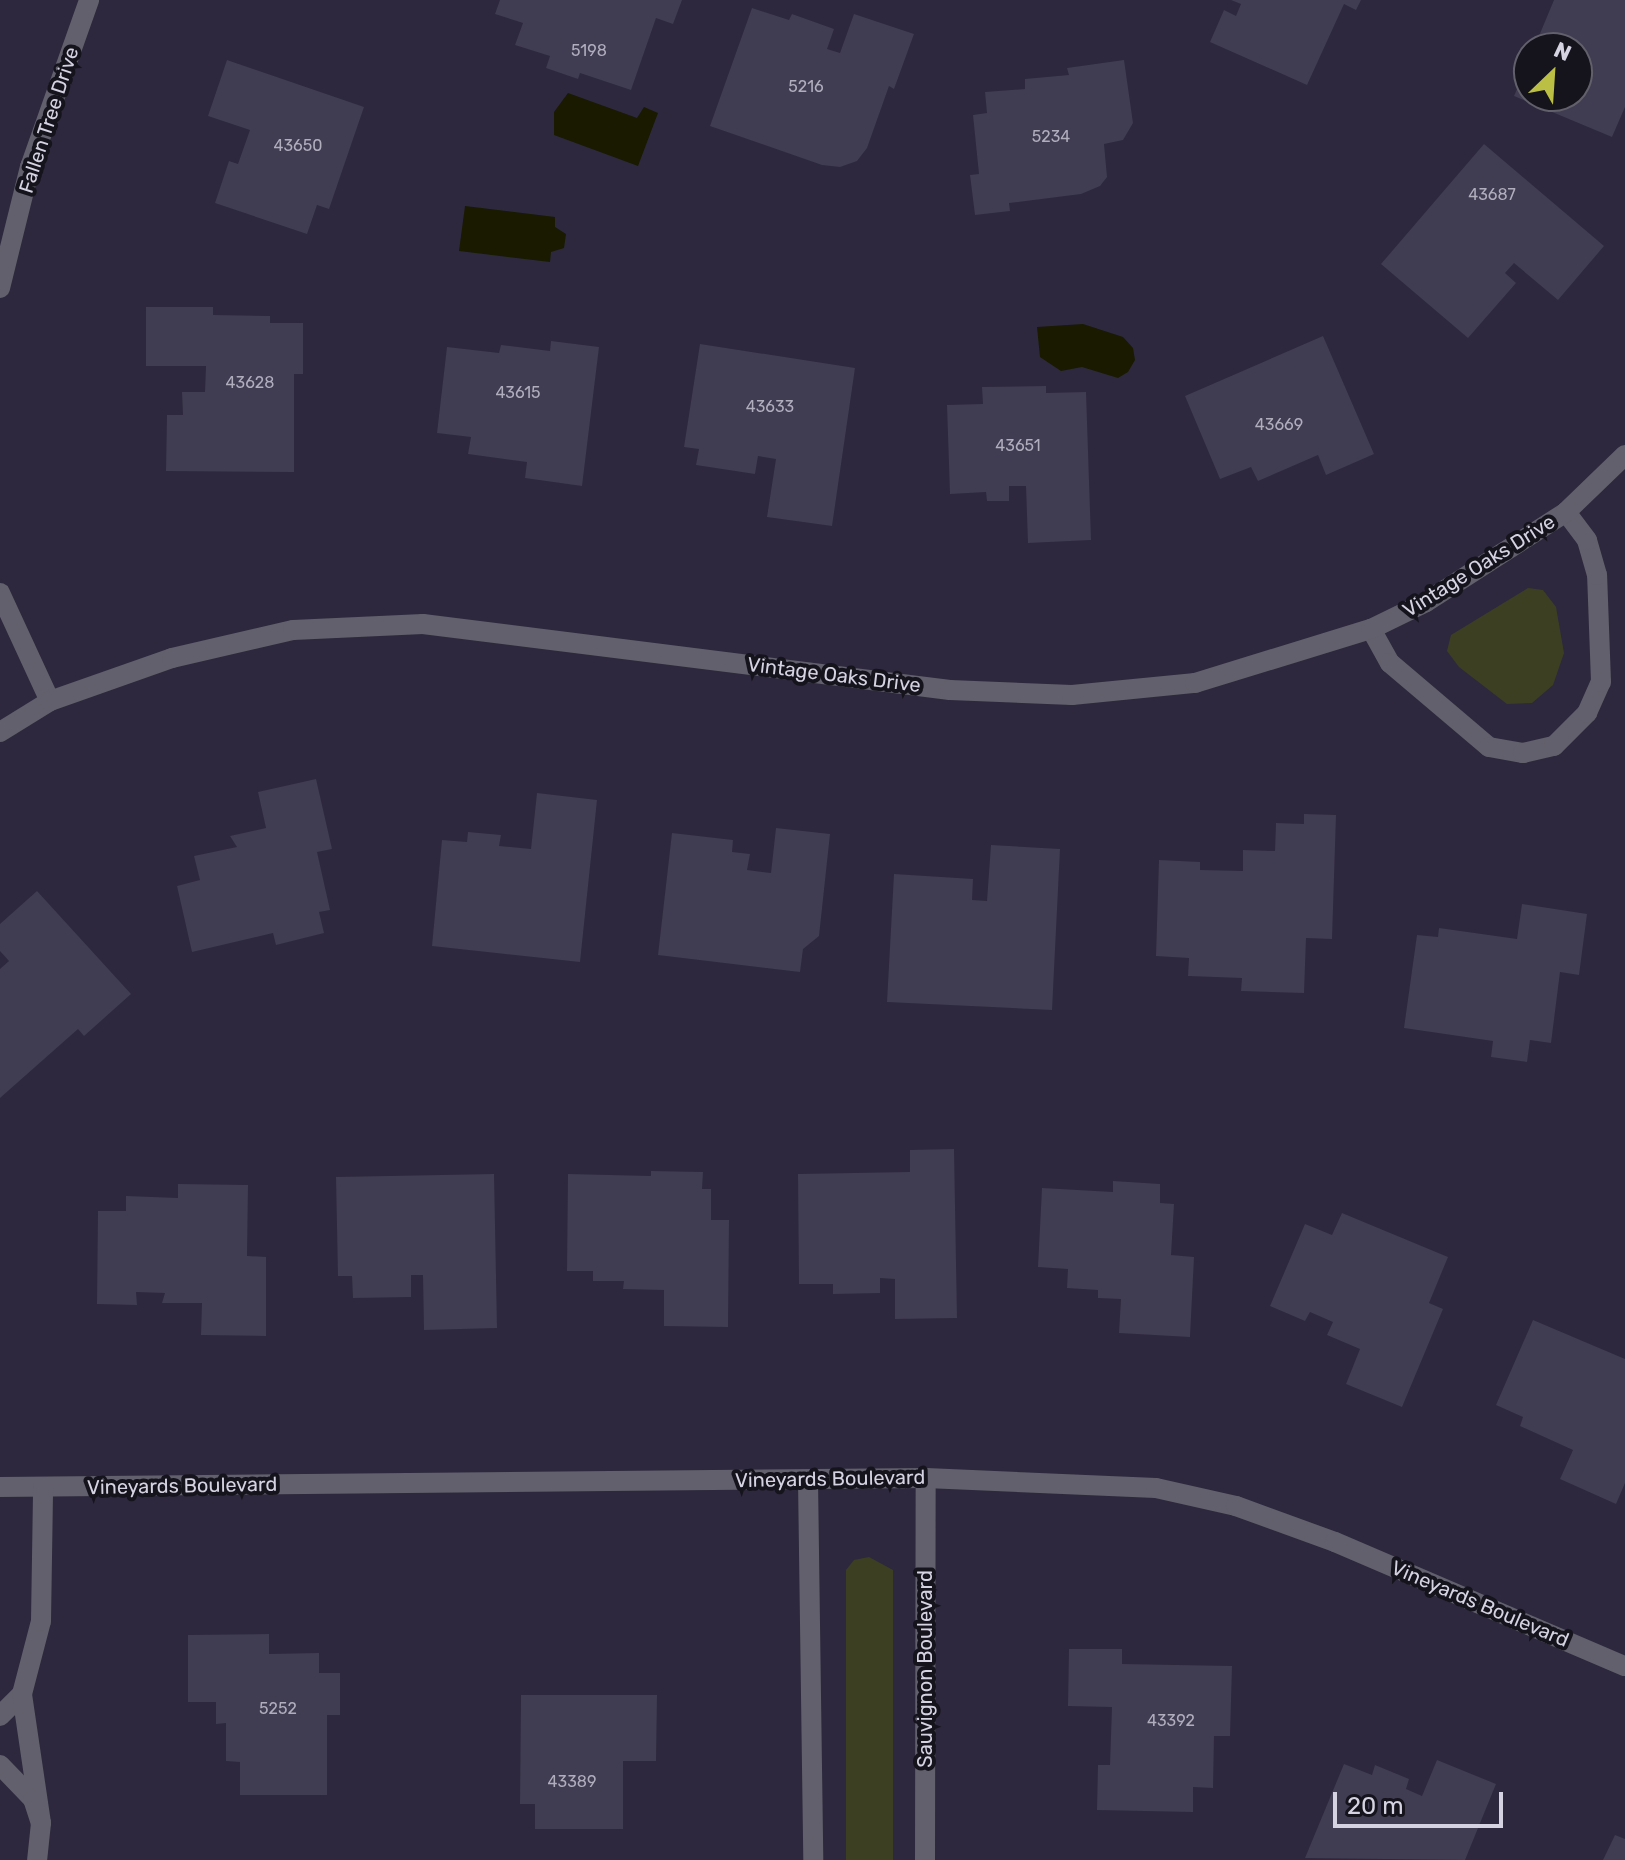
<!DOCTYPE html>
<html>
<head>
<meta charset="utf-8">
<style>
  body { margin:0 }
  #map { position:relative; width:1625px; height:1860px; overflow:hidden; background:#2d283d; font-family:Rubik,sans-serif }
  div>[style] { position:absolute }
  .green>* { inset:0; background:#3d3f23 }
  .water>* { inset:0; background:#191a00 }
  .building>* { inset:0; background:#403c51 }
  .minor>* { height:20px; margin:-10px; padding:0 10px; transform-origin:10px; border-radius:10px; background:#62606c }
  span { translate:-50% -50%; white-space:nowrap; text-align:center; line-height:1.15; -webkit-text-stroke:8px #15131c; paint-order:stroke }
  .number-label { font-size:16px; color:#b0adbd }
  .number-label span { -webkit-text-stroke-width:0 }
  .street-label { font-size:20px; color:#d5d3e1 }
  .north { position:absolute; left:1513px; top:32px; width:80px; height:80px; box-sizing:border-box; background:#15131c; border:2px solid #62606b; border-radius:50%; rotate:25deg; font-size:22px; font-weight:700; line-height:32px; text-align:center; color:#d5d3e1 }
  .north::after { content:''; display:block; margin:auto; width:28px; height:36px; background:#bbc045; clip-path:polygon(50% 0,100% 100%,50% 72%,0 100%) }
  .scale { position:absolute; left:1333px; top:1792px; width:170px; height:36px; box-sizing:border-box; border:4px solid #d5d3e1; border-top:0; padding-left:10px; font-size:24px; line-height:28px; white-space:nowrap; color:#d5d3e1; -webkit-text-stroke:6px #15131c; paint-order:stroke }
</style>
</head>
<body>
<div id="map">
  <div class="green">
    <i style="clip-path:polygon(1528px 588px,1543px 590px,1556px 607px,1564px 653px,1553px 685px,1532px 703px,1507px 704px,1459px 667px,1447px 651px,1451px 635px)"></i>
    <i style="clip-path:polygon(869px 1557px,893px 1570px,893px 1860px,846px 1860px,846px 1570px,854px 1560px)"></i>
  </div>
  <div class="water">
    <i style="clip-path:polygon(568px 93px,637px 118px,644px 107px,658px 113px,638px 166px,554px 135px,554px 112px)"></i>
    <i style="clip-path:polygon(465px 206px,555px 217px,555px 227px,566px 234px,564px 248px,551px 252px,550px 262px,459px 251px)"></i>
    <i style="clip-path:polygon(1083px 324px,1123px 337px,1133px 348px,1135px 360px,1128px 372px,1118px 378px,1082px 367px,1061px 371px,1040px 357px,1037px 327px)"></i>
  </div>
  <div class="building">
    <i style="clip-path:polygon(500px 0,682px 0,673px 24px,656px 18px,631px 90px,580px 73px,578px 79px,546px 68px,550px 56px,515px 45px,523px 23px,495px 14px)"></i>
    <i style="clip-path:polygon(1231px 0,1361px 0,1356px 10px,1344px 4px,1307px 85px,1210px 42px,1224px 10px,1236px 16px,1241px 4px)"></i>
    <i style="clip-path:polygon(1554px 0,1625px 0,1625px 107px,1612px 137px,1514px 96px,1529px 61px,1529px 96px,1577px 96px,1577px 48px,1534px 48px)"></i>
    <i style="clip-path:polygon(752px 8px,789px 20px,792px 14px,834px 29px,827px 49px,840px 53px,854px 14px,914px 34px,894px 89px,889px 86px,867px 148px,857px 161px,840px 167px,822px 165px,710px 126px)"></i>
    <i style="clip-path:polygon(227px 60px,364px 107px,329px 209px,317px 205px,307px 234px,215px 203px,229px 161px,238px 164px,250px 130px,208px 116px)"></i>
    <i style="clip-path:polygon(1124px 60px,1133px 123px,1123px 140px,1104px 144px,1107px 177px,1100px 186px,1081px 194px,1009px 203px,1010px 211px,975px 215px,970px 175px,979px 174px,973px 115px,987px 113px,985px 92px,1025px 89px,1025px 79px,1069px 75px,1067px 68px)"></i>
    <i style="clip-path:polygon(1484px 144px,1604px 246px,1558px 300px,1514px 263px,1505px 273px,1516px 283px,1468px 338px,1381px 264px)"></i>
    <i style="clip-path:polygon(146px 307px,213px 307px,213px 315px,270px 316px,270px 323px,303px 323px,303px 374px,294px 374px,294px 472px,166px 471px,167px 415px,183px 415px,182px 392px,205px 392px,206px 366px,146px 366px)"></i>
    <i style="clip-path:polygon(1323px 336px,1374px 454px,1326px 475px,1318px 455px,1258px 481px,1251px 467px,1220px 479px,1185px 396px)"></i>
    <i style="clip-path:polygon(551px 341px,599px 347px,582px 486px,525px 478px,527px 462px,468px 454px,471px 437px,437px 433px,447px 347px,499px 353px,501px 345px,550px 351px)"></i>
    <i style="clip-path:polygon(700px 344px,855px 368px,832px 526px,767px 517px,776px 459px,758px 456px,755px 474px,696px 465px,699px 449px,684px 447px)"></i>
    <i style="clip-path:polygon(1046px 386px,1046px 393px,1086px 392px,1091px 540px,1028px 543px,1026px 486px,1009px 486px,1009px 501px,987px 501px,986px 492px,950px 494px,947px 405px,983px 404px,982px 387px)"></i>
    <i style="clip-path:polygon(316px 779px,332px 849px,317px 852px,330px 910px,319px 912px,324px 933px,276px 945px,273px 933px,192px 952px,177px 886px,200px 880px,194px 856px,237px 847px,230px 836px,266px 828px,258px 792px)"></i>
    <i style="clip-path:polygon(537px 793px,597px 800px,580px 962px,432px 946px,442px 840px,467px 842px,468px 832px,501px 835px,499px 846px,531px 849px)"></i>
    <i style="clip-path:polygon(1304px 814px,1336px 815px,1332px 939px,1306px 938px,1304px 993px,1241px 991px,1242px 978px,1188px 976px,1189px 958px,1156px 956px,1159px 860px,1200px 862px,1200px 870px,1243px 871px,1243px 850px,1275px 851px,1276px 823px,1304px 824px)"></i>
    <i style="clip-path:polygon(776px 828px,830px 834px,819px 936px,803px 949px,800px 972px,658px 955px,672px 833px,733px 840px,732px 852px,750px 854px,747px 870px,771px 873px)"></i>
    <i style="clip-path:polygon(991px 845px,1060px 849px,1052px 1010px,887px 1002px,894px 874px,973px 879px,972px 900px,987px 901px)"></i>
    <i style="clip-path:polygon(37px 891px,131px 994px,84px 1036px,78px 1029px,0 1098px,0 969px,9px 961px,0 951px,0 924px)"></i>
    <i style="clip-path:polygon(1522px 904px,1587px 914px,1579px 975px,1560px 972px,1551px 1043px,1530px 1040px,1527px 1062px,1491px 1057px,1493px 1041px,1404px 1028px,1417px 935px,1438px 937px,1439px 928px,1517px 939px)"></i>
    <i style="clip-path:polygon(954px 1149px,957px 1318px,895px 1319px,895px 1279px,880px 1278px,880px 1293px,833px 1294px,833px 1284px,799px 1284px,798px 1174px,910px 1172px,910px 1150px)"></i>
    <i style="clip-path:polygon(651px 1171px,703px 1172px,702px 1189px,711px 1189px,711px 1220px,729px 1220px,728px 1327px,664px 1326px,664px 1290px,623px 1289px,624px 1281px,593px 1281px,593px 1271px,567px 1271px,568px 1174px,651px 1176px)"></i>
    <i style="clip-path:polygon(494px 1174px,497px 1328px,424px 1330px,423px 1275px,411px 1275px,411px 1297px,353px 1298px,352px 1276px,338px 1276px,336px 1177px)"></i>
    <i style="clip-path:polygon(1113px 1181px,1160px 1184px,1160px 1203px,1174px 1204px,1171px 1255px,1194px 1257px,1190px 1337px,1119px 1333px,1121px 1299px,1098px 1298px,1098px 1290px,1067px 1288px,1068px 1269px,1038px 1267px,1042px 1188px,1113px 1192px)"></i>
    <i style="clip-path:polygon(178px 1184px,248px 1185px,247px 1256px,266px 1257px,266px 1336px,201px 1335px,202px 1303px,162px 1303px,165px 1293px,136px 1292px,137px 1305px,97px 1304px,98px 1211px,126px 1211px,126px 1196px,178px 1198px)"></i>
    <i style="clip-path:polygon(1342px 1213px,1448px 1257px,1429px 1303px,1443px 1309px,1402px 1407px,1346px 1384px,1360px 1349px,1327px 1335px,1333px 1322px,1310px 1312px,1305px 1321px,1270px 1306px,1305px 1224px,1332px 1235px)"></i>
    <i style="clip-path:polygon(1533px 1320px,1625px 1359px,1625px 1483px,1616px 1504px,1560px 1479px,1573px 1450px,1520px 1426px,1523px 1417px,1496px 1405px)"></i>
    <i style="clip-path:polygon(269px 1634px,269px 1654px,319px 1653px,319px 1673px,340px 1673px,340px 1715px,327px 1715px,327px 1795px,240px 1795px,240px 1762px,226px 1761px,226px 1723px,216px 1724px,216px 1702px,188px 1702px,188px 1635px)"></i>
    <i style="clip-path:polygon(1069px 1649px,1122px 1649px,1122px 1664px,1232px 1666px,1230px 1736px,1214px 1736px,1213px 1788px,1193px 1787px,1193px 1812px,1097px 1810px,1098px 1765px,1110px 1765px,1112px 1707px,1068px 1706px)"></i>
    <i style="clip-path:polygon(521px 1695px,657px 1695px,656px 1761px,623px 1761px,623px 1829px,535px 1829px,535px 1804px,520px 1804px)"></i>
    <i style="clip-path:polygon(1437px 1760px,1496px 1784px,1465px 1860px,1305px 1858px,1344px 1764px,1372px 1775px,1375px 1765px,1409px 1779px,1406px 1789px,1422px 1796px)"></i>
    <i style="clip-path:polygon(1615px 1835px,1625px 1839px,1625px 1860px,1603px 1860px)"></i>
  </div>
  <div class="minor">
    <i style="left:0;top:288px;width:125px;rotate:-76.1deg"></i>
    <i style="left:30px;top:167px;width:177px;rotate:-70.5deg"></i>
    <i style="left:0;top:593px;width:119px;rotate:65.2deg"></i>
    <i style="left:1371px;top:629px;width:39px;rotate:61deg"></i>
    <i style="left:1390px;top:663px;width:130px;rotate:40.3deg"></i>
    <i style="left:1489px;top:747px;width:35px;rotate:10deg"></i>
    <i style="left:1523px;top:753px;width:32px;rotate:-13deg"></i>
    <i style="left:1554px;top:746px;width:47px;rotate:-45deg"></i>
    <i style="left:1587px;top:713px;width:34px;rotate:-66deg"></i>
    <i style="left:1601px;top:682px;width:107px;rotate:-92.1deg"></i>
    <i style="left:1597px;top:575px;width:36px;rotate:-106deg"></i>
    <i style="left:1587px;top:540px;width:35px;rotate:-127deg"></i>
    <i style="left:0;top:732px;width:59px;rotate:-31.8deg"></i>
    <i style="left:50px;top:701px;width:129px;rotate:-19.4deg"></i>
    <i style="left:172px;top:658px;width:124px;rotate:-13deg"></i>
    <i style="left:293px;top:630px;width:130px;rotate:-2.6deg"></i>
    <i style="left:423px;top:624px;width:531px;rotate:7.14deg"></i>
    <i style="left:950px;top:690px;width:122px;rotate:2.3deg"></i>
    <i style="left:1072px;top:695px;width:124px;rotate:-5.6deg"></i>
    <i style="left:1195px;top:683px;width:184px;rotate:-17.1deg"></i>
    <i style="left:1371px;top:629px;width:61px;rotate:-26.1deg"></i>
    <i style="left:1426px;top:602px;width:166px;rotate:-32.7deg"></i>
    <i style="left:1566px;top:512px;width:82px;rotate:-44deg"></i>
    <i style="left:808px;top:1480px;width:380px;rotate:89.2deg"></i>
    <i style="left:0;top:1487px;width:926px;rotate:-0.56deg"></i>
    <i style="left:926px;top:1478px;width:230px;rotate:2.5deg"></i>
    <i style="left:1156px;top:1488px;width:82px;rotate:12.7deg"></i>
    <i style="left:1236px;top:1506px;width:105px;rotate:20deg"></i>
    <i style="left:1335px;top:1542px;width:315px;rotate:23.2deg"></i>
    <i style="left:0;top:1716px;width:31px;rotate:-45deg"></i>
    <i style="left:0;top:1765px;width:47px;rotate:45.9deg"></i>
    <i style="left:33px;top:1799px;width:25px;rotate:72deg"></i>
    <i style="left:41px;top:1823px;width:37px;rotate:96deg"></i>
    <i style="left:41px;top:1823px;width:130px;rotate:-98.4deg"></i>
    <i style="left:22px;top:1694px;width:75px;rotate:-75.4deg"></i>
    <i style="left:41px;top:1621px;width:134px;rotate:-89.1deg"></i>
    <i style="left:925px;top:1860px;width:382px;rotate:-89.9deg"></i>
  </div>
  <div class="number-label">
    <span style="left:589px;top:51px">5198</span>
    <span style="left:806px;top:87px">5216</span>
    <span style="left:1051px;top:137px">5234</span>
    <span style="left:298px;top:146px">43650</span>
    <span style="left:1492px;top:195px">43687</span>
    <span style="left:250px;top:383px">43628</span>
    <span style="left:518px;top:393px">43615</span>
    <span style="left:770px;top:407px">43633</span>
    <span style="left:1279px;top:425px">43669</span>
    <span style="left:1018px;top:446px">43651</span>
    <span style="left:278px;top:1709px">5252</span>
    <span style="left:1171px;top:1721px">43392</span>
    <span style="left:572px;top:1782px">43389</span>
  </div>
  <div class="street-label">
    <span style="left:49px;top:120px;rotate:-72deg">Fallen Tree Drive</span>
    <span style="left:1479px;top:566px;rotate:-32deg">Vintage Oaks Drive</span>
    <span style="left:834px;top:675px;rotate:7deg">Vintage Oaks Drive</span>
    <span style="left:830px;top:1479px;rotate:-1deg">Vineyards Boulevard</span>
    <span style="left:182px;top:1486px;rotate:-1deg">Vineyards Boulevard</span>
    <span style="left:1480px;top:1604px;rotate:23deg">Vineyards Boulevard</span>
    <span style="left:925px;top:1669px;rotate:-90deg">Sauvignon Boulevard</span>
  </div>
  <div class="north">N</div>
  <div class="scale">20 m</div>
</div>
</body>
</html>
